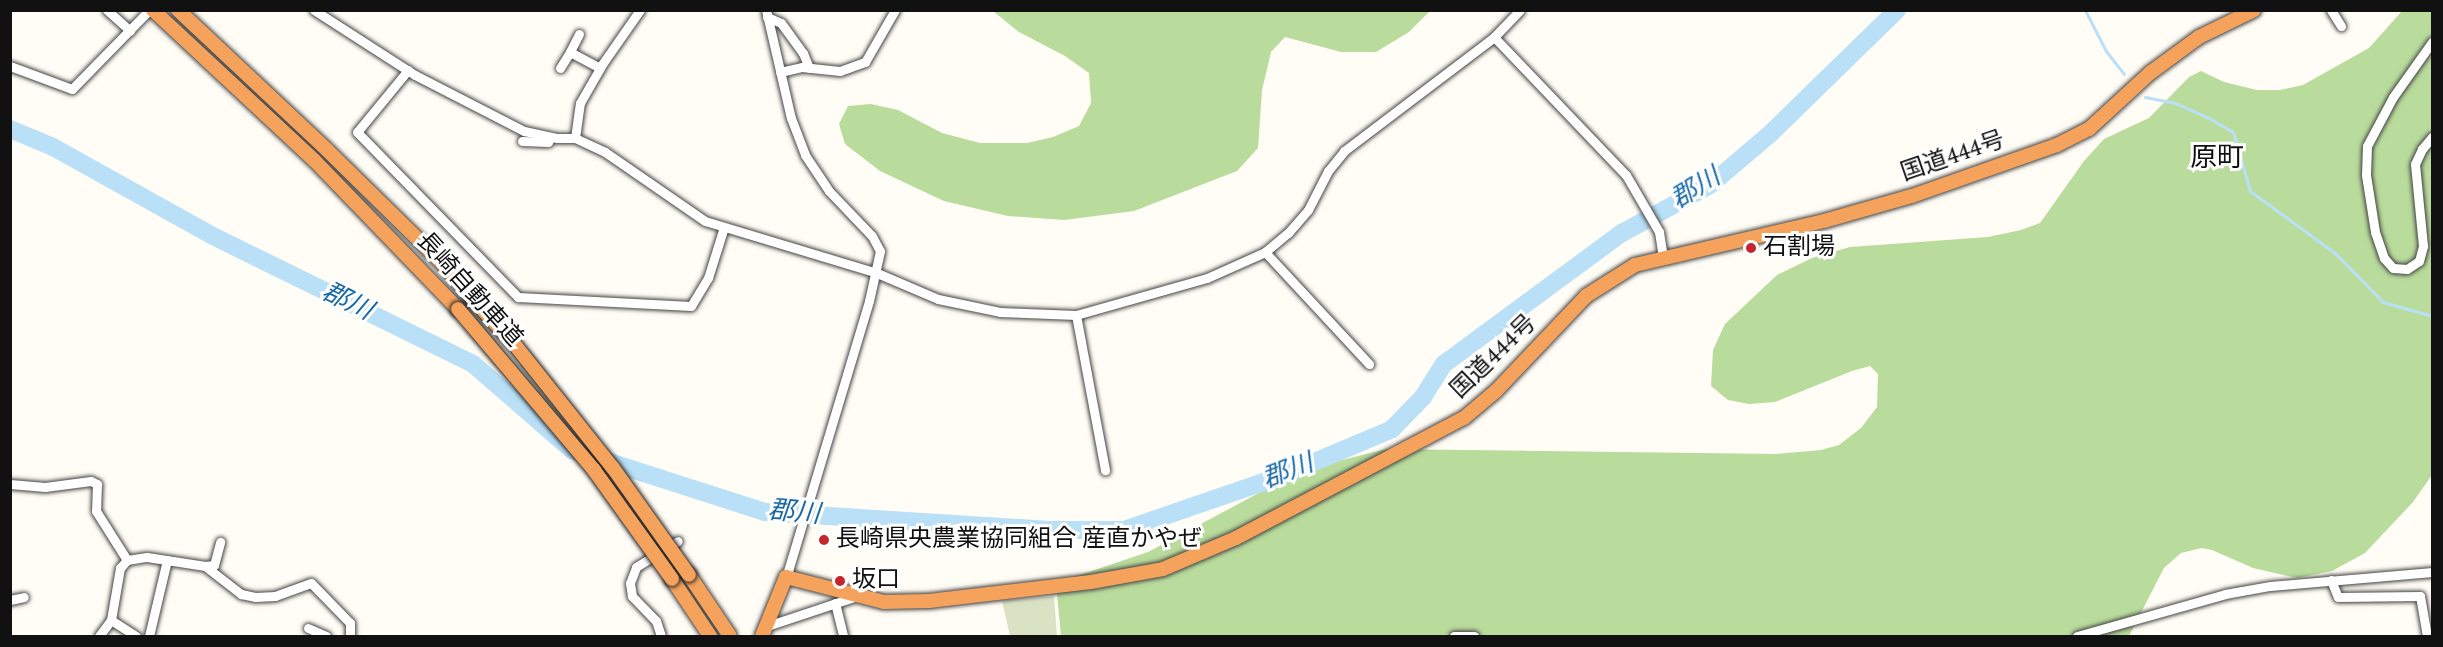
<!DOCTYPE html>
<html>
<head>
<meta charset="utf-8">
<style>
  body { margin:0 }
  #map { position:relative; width:2443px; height:647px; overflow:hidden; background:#fffdf5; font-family:Spectral,"Noto Sans JP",serif }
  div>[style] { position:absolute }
  .forest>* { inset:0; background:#b9dc9c }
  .cemetery>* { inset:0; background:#d9e3c4 }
  .stream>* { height:3px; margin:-1.5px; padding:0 1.5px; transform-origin:1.5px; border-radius:1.5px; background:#b9e0f7 }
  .river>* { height:18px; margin:-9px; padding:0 9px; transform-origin:9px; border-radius:9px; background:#b9e0f7 }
  .roads { filter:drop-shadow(0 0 2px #444) drop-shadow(0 0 2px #444) }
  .minor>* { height:9px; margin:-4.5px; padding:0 4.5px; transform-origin:4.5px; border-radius:4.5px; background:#fff }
  .highway>* { height:14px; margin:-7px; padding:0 7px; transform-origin:7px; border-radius:7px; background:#f5a25d }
  .bridges { filter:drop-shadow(0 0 2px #222) drop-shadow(0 0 2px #222) }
  .highway-bridge>* { height:14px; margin:-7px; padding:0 7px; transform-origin:7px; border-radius:7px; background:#f5a25d }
  .dots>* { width:16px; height:16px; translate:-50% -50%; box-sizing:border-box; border:3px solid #fff; border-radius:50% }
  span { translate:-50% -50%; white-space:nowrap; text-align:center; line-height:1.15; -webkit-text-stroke:6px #fff; paint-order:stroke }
  .street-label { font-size:24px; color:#111 }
  .poi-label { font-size:24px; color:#111 }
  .left { translate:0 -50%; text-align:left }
  .water-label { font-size:26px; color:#1768a6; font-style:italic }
  .quarter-label { font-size:27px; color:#111 }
  .frame { position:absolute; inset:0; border:12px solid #111; pointer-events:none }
</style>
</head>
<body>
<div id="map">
  <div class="forest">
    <i style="clip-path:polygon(993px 11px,1430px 11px,1409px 32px,1376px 52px,1341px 52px,1285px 37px,1271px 52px,1262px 90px,1258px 148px,1237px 171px,1134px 211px,1064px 220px,1008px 216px,944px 201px,880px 171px,845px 144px,839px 124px,848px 106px,871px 104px,898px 110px,942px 133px,980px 143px,1027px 143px,1053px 137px,1079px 126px,1091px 103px,1089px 73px,1065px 56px,1019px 32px)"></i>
    <i style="clip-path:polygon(2402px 11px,2432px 11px,2432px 475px,2413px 502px,2365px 553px,2332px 571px,2297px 578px,2253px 568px,2212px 550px,2202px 548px,2181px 553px,2164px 568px,2129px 636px,1061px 636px,1056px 583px,1148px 552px,1274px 485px,1334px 462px,1386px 449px,1776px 454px,1821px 450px,1839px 445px,1861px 428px,1877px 407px,1878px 374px,1870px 366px,1852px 371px,1775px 402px,1749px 404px,1728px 400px,1711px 386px,1713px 350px,1725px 324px,1777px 275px,1812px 258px,1850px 247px,1988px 237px,2021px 230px,2040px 223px,2084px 161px,2104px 139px,2149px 118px,2189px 77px,2201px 71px,2224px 82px,2257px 90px,2280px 90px,2303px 85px,2369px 48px)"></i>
  </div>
  <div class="cemetery">
    <i style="clip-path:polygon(1054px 596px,1057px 636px,1010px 636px,1002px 601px)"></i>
  </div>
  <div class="stream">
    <i style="left:2085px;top:10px;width:46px;rotate:62.9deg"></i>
    <i style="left:2106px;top:51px;width:29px;rotate:52deg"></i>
    <i style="left:2145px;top:97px;width:31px;rotate:11deg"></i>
    <i style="left:2175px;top:103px;width:35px;rotate:24deg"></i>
    <i style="left:2207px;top:117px;width:30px;rotate:30deg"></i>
    <i style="left:2233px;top:132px;width:61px;rotate:73.9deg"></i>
    <i style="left:2250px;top:191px;width:107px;rotate:36.2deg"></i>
    <i style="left:2336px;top:254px;width:67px;rotate:45.6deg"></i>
    <i style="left:2383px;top:302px;width:51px;rotate:15.9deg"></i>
  </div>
  <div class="river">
    <i style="left:10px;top:129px;width:47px;rotate:22.7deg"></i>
    <i style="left:53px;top:147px;width:183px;rotate:29.1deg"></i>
    <i style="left:213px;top:236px;width:290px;rotate:26.2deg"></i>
    <i style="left:473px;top:364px;width:131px;rotate:41deg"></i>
    <i style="left:572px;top:450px;width:203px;rotate:17.8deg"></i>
    <i style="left:765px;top:512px;width:289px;rotate:3.6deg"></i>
    <i style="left:1053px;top:530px;width:71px"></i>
    <i style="left:1124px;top:530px;width:166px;rotate:-19deg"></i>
    <i style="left:1281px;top:476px;width:121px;rotate:-22.9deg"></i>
    <i style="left:1392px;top:429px;width:45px;rotate:-45.9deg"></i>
    <i style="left:1423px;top:397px;width:39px;rotate:-58deg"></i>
    <i style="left:1444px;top:364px;width:221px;rotate:-36.4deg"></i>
    <i style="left:1622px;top:233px;width:100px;rotate:-28.6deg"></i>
    <i style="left:1710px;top:185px;width:80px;rotate:-40.4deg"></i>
    <i style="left:1771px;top:133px;width:176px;rotate:-44.3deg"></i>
  </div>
  <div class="roads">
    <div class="minor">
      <i style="left:107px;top:10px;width:31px;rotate:42deg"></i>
      <i style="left:314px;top:10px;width:120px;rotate:32.8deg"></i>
      <i style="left:415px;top:75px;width:123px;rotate:27.2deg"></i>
      <i style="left:524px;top:131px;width:34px;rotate:12deg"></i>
      <i style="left:557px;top:138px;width:18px"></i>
      <i style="left:575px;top:138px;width:33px;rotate:25deg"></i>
      <i style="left:605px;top:152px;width:121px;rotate:34.6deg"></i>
      <i style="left:705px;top:221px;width:180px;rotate:16.8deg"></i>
      <i style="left:877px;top:273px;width:66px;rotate:23.1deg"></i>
      <i style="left:938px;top:299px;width:63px;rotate:11.8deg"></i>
      <i style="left:1000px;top:312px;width:76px;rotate:2.3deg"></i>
      <i style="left:1076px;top:315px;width:136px;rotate:-15.8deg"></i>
      <i style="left:1207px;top:278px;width:64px;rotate:-24.1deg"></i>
      <i style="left:1265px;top:252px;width:30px;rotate:-40deg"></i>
      <i style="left:1288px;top:233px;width:30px;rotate:-49deg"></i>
      <i style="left:1308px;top:210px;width:44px;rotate:-62.9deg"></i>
      <i style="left:1328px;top:171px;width:26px;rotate:-51deg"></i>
      <i style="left:1344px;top:151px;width:188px;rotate:-37.2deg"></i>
      <i style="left:1494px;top:37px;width:37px;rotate:-46deg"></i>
      <i style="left:766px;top:10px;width:111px;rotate:77deg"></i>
      <i style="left:791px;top:118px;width:40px;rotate:69deg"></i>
      <i style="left:805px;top:155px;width:43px;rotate:56.3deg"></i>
      <i style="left:829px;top:191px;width:62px;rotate:46.3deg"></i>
      <i style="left:872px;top:236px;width:17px;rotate:62deg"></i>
      <i style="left:880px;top:251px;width:51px;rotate:102.4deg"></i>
      <i style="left:869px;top:301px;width:288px;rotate:106.7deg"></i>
      <i style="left:2331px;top:10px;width:19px;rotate:58deg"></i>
      <i style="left:767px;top:17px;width:15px;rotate:23deg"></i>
      <i style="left:781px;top:23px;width:37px;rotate:54deg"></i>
      <i style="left:803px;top:53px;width:16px;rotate:68deg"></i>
      <i style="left:579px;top:34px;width:20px;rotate:117deg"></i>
      <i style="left:570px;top:52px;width:34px;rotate:28deg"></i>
      <i style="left:1494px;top:37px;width:191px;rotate:46.3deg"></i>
      <i style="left:1626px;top:175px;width:66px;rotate:59.9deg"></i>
      <i style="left:1659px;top:232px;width:25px;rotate:81deg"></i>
      <i style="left:2432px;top:42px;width:67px;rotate:125.3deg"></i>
      <i style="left:2393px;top:97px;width:55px;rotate:118deg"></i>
      <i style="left:2367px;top:146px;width:29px;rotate:92deg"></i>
      <i style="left:2366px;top:175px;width:58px;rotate:81deg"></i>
      <i style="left:2375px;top:232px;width:28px;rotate:71deg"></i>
      <i style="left:2384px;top:258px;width:13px;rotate:48deg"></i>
      <i style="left:2393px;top:268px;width:14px;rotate:4deg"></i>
      <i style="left:2407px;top:269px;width:14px;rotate:-34deg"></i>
      <i style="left:2419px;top:261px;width:16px;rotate:-75deg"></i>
      <i style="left:2423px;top:246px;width:82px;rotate:-95.6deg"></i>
      <i style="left:2415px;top:164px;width:17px;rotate:-65deg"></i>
      <i style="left:2422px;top:149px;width:16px;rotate:-50deg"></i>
      <i style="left:10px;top:66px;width:66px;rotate:20.4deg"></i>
      <i style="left:72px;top:89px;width:110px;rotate:-45.7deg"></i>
      <i style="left:560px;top:68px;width:19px;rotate:-58deg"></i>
      <i style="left:408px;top:70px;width:80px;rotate:129.4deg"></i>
      <i style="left:357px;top:132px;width:231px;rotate:45.7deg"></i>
      <i style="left:518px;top:297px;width:173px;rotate:3deg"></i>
      <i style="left:691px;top:306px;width:33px;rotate:-59deg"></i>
      <i style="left:708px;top:278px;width:53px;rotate:-72.6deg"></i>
      <i style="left:780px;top:72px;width:23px;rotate:-13deg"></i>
      <i style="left:802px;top:67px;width:38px;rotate:6deg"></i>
      <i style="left:840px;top:71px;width:27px;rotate:-20deg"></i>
      <i style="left:865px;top:62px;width:60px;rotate:-60deg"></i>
      <i style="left:575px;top:138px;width:35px;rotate:-82deg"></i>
      <i style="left:580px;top:103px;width:46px;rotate:-60.1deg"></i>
      <i style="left:603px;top:63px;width:65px;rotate:-55.1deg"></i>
      <i style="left:522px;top:141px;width:26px;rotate:2deg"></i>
      <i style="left:548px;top:142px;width:6px;rotate:-59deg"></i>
      <i style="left:1265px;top:252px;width:153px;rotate:47.1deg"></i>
      <i style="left:1076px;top:315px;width:158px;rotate:79.4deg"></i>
      <i style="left:10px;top:484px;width:35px;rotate:5deg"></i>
      <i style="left:45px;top:487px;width:46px;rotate:-7.4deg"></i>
      <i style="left:91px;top:481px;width:7px;rotate:27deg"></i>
      <i style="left:97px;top:484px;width:27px;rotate:92deg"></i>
      <i style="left:96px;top:511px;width:58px;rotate:57.7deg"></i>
      <i style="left:205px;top:566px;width:9px;rotate:-6deg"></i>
      <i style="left:214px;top:565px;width:24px;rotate:-75deg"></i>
      <i style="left:2331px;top:580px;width:18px;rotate:68deg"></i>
      <i style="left:2338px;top:597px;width:82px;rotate:-0.7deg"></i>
      <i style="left:2420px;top:596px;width:41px;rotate:80.1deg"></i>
      <i style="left:10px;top:600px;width:14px;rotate:-12deg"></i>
      <i style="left:835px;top:603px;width:34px;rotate:76deg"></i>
      <i style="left:111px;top:620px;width:30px;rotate:33deg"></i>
      <i style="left:767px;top:626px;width:95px;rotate:-18.4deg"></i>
      <i style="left:308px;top:628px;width:20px;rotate:24deg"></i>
      <i style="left:99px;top:636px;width:20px;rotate:-53deg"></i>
      <i style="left:111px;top:620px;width:53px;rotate:-80.2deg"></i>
      <i style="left:120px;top:568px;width:11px;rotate:-49deg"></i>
      <i style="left:127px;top:560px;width:20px;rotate:-9deg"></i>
      <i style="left:147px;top:557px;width:59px;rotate:8.8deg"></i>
      <i style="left:205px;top:566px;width:46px;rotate:37.9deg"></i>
      <i style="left:241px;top:594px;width:14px;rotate:12deg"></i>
      <i style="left:255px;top:597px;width:20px;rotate:-3deg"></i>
      <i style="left:275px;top:596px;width:38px;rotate:-20deg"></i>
      <i style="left:311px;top:583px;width:56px;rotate:45.7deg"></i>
      <i style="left:350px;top:623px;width:13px;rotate:90deg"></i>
      <i style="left:149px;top:636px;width:78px;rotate:-76.7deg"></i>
      <i style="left:661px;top:636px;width:16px;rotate:-108deg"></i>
      <i style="left:656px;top:621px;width:35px;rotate:-134deg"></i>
      <i style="left:632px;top:596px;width:13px;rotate:-99deg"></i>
      <i style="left:630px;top:583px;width:17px;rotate:-69deg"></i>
      <i style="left:636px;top:567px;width:49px;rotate:-31.8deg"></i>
      <i style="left:1454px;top:636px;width:20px"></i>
      <i style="left:2077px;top:636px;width:154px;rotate:-15.8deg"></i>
      <i style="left:2225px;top:594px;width:46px;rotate:-10.1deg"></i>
      <i style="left:2270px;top:586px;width:163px;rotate:-4.9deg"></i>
    </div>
    <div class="highway">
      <i style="left:153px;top:10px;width:221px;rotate:43deg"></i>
      <i style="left:315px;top:161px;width:206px;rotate:46deg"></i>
      <i style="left:178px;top:10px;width:204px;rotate:43.2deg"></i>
      <i style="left:327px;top:150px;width:161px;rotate:44.5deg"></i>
      <i style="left:442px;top:263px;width:46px;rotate:49.4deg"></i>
      <i style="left:689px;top:575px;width:73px;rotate:56.1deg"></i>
      <i style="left:672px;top:579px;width:69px;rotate:56.3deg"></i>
      <i style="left:762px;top:636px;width:64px;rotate:-67.9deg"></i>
      <i style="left:786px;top:577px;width:101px;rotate:14.3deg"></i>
      <i style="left:884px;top:602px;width:45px;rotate:-1.3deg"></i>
      <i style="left:929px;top:601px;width:163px;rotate:-6.7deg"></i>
      <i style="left:1091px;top:582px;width:73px;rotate:-10.2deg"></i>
      <i style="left:1163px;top:569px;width:79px;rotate:-23deg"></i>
      <i style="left:1236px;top:538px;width:258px;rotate:-27.8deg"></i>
      <i style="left:1464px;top:418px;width:42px;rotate:-40.2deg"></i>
      <i style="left:1496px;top:391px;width:131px;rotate:-46.5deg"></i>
      <i style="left:1586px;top:296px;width:58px;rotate:-32.3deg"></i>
      <i style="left:1635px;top:265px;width:194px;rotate:-13.1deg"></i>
      <i style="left:1824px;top:221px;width:91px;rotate:-15.9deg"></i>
      <i style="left:1912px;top:196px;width:154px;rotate:-19.4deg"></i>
      <i style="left:2057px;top:145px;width:36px;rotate:-27deg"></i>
      <i style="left:2089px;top:129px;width:83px;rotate:-42.6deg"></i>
      <i style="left:2150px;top:73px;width:61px;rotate:-36.3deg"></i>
      <i style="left:2199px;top:37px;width:61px;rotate:-26.1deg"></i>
    </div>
  </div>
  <div class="bridges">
    <div class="highway-bridge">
      <i style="left:472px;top:298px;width:64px;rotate:47.5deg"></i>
      <i style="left:515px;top:345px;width:157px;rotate:51.5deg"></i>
      <i style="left:613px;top:468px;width:131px;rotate:54.6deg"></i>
      <i style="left:458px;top:309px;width:211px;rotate:49.8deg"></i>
      <i style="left:594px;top:470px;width:134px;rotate:54.4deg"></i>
    </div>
  </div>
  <div class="dots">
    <i style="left:1751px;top:248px;background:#c4262e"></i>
    <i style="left:824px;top:540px;background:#c4262e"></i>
    <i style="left:840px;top:581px;background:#c4262e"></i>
  </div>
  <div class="street-label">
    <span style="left:1953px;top:157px;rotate:-19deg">国道444号</span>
    <span style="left:469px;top:290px;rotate:48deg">長崎自動車道</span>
    <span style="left:1494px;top:357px;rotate:-44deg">国道444号</span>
  </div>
  <div class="poi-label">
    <span class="left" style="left:1763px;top:248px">石割場</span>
    <span class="left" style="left:836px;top:540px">長崎県央農業協同組合 産直かやぜ</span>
    <span class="left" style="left:852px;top:581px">坂口</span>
  </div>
  <div class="water-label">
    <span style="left:1696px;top:189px;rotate:-32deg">郡川</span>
    <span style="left:347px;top:302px;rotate:26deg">郡川</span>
    <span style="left:1288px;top:472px;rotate:-21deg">郡川</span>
    <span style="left:794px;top:513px;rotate:5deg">郡川</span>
  </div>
  <div class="quarter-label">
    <span style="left:2217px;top:159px">原町</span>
  </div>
  <div class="frame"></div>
</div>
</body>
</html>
